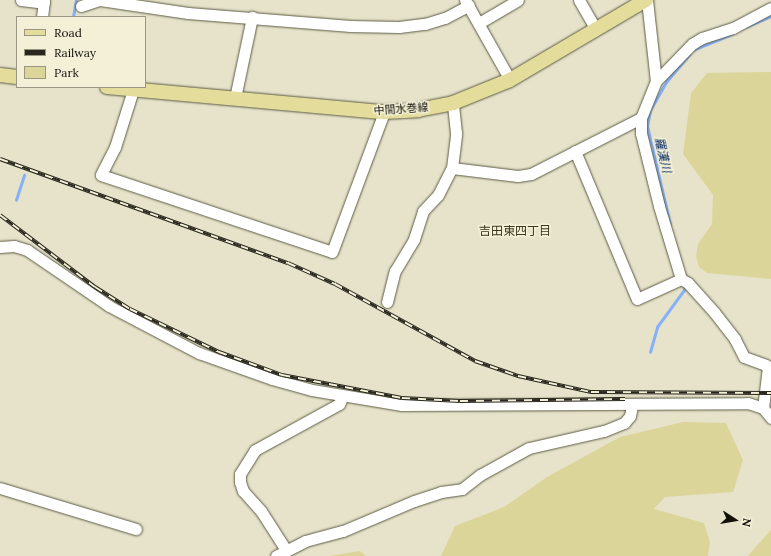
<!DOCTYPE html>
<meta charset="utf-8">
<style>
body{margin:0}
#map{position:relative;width:771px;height:556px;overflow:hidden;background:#e6e3ca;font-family:Lora,"Noto Sans JP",serif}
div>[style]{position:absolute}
.green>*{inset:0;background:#dcd599}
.stream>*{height:2.5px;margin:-1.25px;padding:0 1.25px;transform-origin:1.25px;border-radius:1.25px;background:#85b0fa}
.roads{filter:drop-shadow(0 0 1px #5d5b45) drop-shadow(0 0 1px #5d5b45)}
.minor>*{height:11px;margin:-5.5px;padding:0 5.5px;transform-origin:5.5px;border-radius:5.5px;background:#fff}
.major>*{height:14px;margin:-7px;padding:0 7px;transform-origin:7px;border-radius:7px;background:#e4dc9b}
.rail>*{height:4px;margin-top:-2px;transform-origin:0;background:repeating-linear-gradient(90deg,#f3f0d7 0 8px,#29271d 0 16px);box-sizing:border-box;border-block:1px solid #29271d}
span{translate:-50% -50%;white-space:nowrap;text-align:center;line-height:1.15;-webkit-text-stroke:3px #f3f0d7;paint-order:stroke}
.street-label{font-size:11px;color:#121008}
.water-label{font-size:12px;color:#022362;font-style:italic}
.neighbourhood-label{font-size:12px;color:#3a3722}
.legend{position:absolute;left:16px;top:16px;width:130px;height:72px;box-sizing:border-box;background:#f3f0d7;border:1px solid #999684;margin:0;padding:5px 7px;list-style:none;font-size:12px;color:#121008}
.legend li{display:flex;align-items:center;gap:8px;height:20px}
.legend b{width:20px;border:1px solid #999684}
.north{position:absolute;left:715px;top:500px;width:40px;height:40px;-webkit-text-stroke:3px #f3f0d7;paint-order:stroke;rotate:102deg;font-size:11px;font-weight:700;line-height:16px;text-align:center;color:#121008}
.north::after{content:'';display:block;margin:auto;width:14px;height:18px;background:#121008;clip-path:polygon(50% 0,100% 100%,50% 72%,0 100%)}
</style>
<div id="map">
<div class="green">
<i style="clip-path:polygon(771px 72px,771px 279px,707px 273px,699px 267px,696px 256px,698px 244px,712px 224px,713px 195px,683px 154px,691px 93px,707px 73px)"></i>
<i style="clip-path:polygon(683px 422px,726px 423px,743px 460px,733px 492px,665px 497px,654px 509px,704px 523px,710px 542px,708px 556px,441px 556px,455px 526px,504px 507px,547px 477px,620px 437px)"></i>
<i style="clip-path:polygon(771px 530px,771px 556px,748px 556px,754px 549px)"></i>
<i style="clip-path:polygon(360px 551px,366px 556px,329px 556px)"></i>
</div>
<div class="stream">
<i style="left:73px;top:17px;width:17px;rotate:-80deg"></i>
<i style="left:746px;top:27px;width:27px;rotate:-24deg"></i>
<i style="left:693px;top:50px;width:42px;rotate:-22.3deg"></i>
<i style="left:16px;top:200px;width:26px;rotate:-72deg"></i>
<i style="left:670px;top:225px;width:102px;rotate:-103.1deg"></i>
<i style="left:647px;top:126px;width:16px;rotate:-79deg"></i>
<i style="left:650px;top:110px;width:34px;rotate:-60deg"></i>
<i style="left:667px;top:81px;width:35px;rotate:-50deg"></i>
<i style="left:650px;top:352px;width:26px;rotate:-74deg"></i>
<i style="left:657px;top:327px;width:46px;rotate:-53.9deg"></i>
<i style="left:684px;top:290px;width:6px;rotate:-90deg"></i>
</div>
<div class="roads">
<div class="minor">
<i style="left:21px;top:0;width:23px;rotate:7deg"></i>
<i style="left:465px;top:0;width:92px;rotate:60.6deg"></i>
<i style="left:579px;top:0;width:34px;rotate:60deg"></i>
<i style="left:647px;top:0;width:81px;rotate:83.7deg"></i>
<i style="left:81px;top:6px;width:20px;rotate:-18deg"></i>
<i style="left:100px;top:0;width:89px;rotate:8.4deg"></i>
<i style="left:188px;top:13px;width:163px;rotate:4.6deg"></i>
<i style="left:350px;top:26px;width:49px;rotate:1.2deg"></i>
<i style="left:399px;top:27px;width:26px;rotate:-7deg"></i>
<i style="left:425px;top:24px;width:21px;rotate:-17deg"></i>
<i style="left:445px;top:18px;width:27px;rotate:-28deg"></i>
<i style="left:42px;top:17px;width:17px;rotate:-83deg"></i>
<i style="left:479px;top:23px;width:45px;rotate:-30.5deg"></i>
<i style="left:133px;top:90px;width:60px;rotate:107.5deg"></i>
<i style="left:115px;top:147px;width:31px;rotate:117deg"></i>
<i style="left:101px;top:175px;width:243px;rotate:18.4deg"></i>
<i style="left:332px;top:252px;width:149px;rotate:-69.6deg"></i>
<i style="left:235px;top:98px;width:83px;rotate:-78.1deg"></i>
<i style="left:575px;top:151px;width:160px;rotate:67.3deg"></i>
<i style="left:637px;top:299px;width:48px;rotate:-24.4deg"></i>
<i style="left:452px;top:168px;width:66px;rotate:6.9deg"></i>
<i style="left:518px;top:176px;width:13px;rotate:-9deg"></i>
<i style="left:531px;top:174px;width:123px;rotate:-27deg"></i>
<i style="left:0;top:247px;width:14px;rotate:-4deg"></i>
<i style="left:14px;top:246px;width:14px;rotate:17deg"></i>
<i style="left:27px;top:250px;width:99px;rotate:34.3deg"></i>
<i style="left:109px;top:306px;width:102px;rotate:27.6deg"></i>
<i style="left:199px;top:353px;width:77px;rotate:19.6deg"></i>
<i style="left:272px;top:379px;width:41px;rotate:15.4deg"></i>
<i style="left:312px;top:390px;width:91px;rotate:9.5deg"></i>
<i style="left:402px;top:405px;width:346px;rotate:-0.3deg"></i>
<i style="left:748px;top:403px;width:16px;rotate:18deg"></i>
<i style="left:763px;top:408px;width:13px;rotate:51deg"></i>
<i style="left:387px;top:302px;width:32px;rotate:-76deg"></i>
<i style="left:395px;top:271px;width:37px;rotate:-59deg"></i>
<i style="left:414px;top:239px;width:29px;rotate:-72deg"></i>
<i style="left:423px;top:211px;width:22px;rotate:-47deg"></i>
<i style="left:438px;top:195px;width:30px;rotate:-63deg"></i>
<i style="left:452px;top:168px;width:35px;rotate:-83deg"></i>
<i style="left:456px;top:133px;width:30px;rotate:-96deg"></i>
<i style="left:763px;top:408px;width:39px;rotate:-83deg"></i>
<i style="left:768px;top:369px;width:4px;rotate:-117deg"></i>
<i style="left:766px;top:365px;width:23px;rotate:-160deg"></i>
<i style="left:744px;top:357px;width:20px;rotate:-117deg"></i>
<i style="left:735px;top:339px;width:34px;rotate:-128deg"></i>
<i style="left:714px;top:312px;width:39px;rotate:-132deg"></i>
<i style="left:688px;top:283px;width:8px;rotate:-150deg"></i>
<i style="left:681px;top:279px;width:76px;rotate:-106.8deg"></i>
<i style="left:659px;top:206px;width:75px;rotate:-103.9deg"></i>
<i style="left:641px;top:133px;width:15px;rotate:-90deg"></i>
<i style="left:641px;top:118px;width:40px;rotate:-68deg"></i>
<i style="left:656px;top:81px;width:52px;rotate:-45.8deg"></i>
<i style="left:692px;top:44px;width:12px;rotate:-31deg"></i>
<i style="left:702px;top:38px;width:33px;rotate:-18deg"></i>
<i style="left:733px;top:28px;width:43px;rotate:-27.8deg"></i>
<i style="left:0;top:488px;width:142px;rotate:16.8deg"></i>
<i style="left:286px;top:550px;width:46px;rotate:-122.7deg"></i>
<i style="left:261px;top:511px;width:27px;rotate:-132deg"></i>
<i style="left:243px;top:491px;width:9px;rotate:-108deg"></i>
<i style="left:240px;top:482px;width:8px;rotate:-90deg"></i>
<i style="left:240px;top:474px;width:28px;rotate:-58deg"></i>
<i style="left:255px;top:450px;width:96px;rotate:-28.7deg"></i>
<i style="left:339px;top:404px;width:9px;rotate:-63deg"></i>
<i style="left:276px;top:556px;width:33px;rotate:-27deg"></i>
<i style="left:305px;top:541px;width:39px;rotate:-15deg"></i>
<i style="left:343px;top:531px;width:77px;rotate:-22.9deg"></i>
<i style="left:414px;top:501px;width:28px;rotate:-18deg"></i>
<i style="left:441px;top:492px;width:21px;rotate:-8deg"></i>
<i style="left:462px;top:489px;width:23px;rotate:-38deg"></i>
<i style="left:480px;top:475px;width:56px;rotate:-28.9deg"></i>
<i style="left:529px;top:448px;width:77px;rotate:-12.8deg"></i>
<i style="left:604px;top:431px;width:22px;rotate:-22deg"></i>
<i style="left:624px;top:423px;width:9px;rotate:-49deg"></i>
<i style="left:630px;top:416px;width:10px;rotate:-79deg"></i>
</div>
<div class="major">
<i style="left:0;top:75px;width:17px;rotate:7deg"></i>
<i style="left:107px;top:87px;width:278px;rotate:5.2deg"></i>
<i style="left:384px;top:112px;width:34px;rotate:-3deg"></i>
<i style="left:418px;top:110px;width:36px;rotate:-11deg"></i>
<i style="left:453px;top:103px;width:61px;rotate:-22deg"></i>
<i style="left:510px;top:80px;width:158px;rotate:-30.5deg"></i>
</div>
</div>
<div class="rail">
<i style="left:0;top:159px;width:306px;rotate:19.9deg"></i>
<i style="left:288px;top:263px;width:51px;rotate:24.1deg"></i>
<i style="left:335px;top:284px;width:160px;rotate:28.8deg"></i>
<i style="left:475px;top:361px;width:46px;rotate:19.2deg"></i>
<i style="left:518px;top:376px;width:75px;rotate:12.4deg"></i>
<i style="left:591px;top:392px;width:180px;rotate:0.3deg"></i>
<i style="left:0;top:215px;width:119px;rotate:37.2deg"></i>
<i style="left:95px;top:287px;width:41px;rotate:32.2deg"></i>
<i style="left:130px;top:309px;width:99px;rotate:25.8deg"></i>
<i style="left:219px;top:352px;width:67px;rotate:20.1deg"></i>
<i style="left:282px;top:375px;width:122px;rotate:10.9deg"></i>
<i style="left:402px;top:398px;width:58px;rotate:3deg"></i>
<i style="left:460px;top:401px;width:165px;rotate:-0.7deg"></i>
</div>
<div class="street-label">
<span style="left:401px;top:109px;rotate:-4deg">中間水巻線</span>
</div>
<div class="water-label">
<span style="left:663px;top:155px;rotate:77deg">羅漢川</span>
</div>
<div class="neighbourhood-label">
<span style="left:515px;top:231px">吉田東四丁目</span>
</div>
<ul class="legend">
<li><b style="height:5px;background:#e4dc9b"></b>Road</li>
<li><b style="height:5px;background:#29271d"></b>Railway</li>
<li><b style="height:11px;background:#dcd599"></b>Park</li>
</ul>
<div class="north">N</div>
</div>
